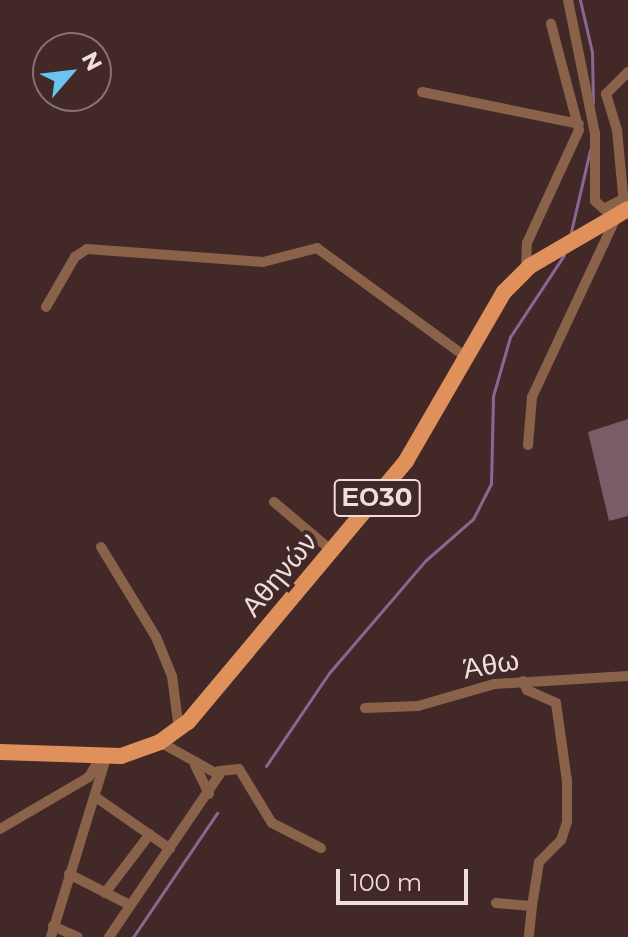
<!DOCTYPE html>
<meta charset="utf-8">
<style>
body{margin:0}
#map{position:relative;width:628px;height:937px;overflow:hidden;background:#422826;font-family:Montserrat,sans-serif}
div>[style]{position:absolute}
.stream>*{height:3px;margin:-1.5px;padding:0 1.5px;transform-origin:1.5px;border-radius:1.5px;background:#8c6692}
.building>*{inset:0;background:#785c67}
.street>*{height:10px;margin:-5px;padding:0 5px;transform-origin:5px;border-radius:5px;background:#896249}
.primary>*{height:16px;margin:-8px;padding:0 8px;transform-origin:8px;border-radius:8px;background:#e0905b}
span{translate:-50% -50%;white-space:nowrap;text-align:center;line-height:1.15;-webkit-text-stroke:8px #422826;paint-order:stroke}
.shield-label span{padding:2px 6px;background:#422826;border:2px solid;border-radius:6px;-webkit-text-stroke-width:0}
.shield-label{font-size:26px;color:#f0dedc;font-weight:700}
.street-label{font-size:28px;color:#f0dedc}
.north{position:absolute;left:32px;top:32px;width:80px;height:80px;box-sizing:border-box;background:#422826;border:2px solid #88716f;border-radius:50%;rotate:62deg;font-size:22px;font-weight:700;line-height:32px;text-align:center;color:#f0dedc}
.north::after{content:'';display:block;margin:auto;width:28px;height:36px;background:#68c4f0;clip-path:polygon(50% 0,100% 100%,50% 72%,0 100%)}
.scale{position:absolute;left:336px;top:869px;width:132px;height:36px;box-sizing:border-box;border:4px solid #f0dedc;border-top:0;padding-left:10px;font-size:24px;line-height:28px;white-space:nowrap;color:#f0dedc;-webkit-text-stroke:6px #422826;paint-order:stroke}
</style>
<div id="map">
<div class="stream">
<i style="left:580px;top:0;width:53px;rotate:77deg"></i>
<i style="left:592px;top:52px;width:51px;rotate:88.9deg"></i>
<i style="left:570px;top:236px;width:88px;rotate:-76.9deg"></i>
<i style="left:266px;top:766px;width:112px;rotate:-55.9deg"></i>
<i style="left:329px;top:673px;width:149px;rotate:-49.4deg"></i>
<i style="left:426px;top:560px;width:62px;rotate:-41.1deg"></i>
<i style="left:473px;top:519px;width:39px;rotate:-63deg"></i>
<i style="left:491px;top:484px;width:88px;rotate:-88.7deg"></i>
<i style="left:493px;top:396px;width:61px;rotate:-73.9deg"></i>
<i style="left:510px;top:337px;width:98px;rotate:-56.6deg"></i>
<i style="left:133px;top:937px;width:150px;rotate:-55.9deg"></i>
</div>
<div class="building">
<i style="clip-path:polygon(628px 419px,628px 516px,609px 521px,588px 432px)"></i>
</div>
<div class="street">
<i style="left:568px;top:0;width:137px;rotate:78.6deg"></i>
<i style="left:595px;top:134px;width:67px;rotate:90deg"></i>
<i style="left:595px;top:201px;width:12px;rotate:42deg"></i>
<i style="left:604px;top:209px;width:21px;rotate:-28deg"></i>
<i style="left:422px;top:92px;width:160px;rotate:11.5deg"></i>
<i style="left:624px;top:205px;width:75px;rotate:-95.3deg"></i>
<i style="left:617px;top:130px;width:38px;rotate:-107deg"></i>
<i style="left:606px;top:94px;width:31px;rotate:-45deg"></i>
<i style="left:526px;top:270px;width:27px;rotate:-88deg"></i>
<i style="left:527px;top:243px;width:124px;rotate:-65.3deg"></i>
<i style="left:579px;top:130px;width:110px;rotate:-104.8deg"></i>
<i style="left:46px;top:307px;width:58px;rotate:-59.9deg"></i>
<i style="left:75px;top:257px;width:14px;rotate:-34deg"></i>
<i style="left:87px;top:249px;width:176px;rotate:4.2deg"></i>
<i style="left:263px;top:262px;width:56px;rotate:-14.5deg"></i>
<i style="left:317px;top:248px;width:185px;rotate:36.2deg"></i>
<i style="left:528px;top:445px;width:48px;rotate:-85.2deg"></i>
<i style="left:532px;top:397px;width:198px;rotate:-64.9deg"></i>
<i style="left:274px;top:502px;width:76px;rotate:40.2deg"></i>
<i style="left:101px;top:547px;width:105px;rotate:58.6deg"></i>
<i style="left:156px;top:637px;width:42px;rotate:67.7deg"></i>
<i style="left:172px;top:676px;width:53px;rotate:82.5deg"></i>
<i style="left:523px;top:681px;width:10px;rotate:66deg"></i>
<i style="left:527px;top:690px;width:32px;rotate:24deg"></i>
<i style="left:556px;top:703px;width:79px;rotate:82deg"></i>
<i style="left:567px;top:781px;width:41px;rotate:90deg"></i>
<i style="left:567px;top:822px;width:19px;rotate:108deg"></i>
<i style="left:561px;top:840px;width:31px;rotate:135deg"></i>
<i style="left:539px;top:862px;width:45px;rotate:99deg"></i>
<i style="left:365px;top:708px;width:53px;rotate:-2.2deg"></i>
<i style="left:418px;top:706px;width:79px;rotate:-16.1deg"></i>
<i style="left:494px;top:684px;width:134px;rotate:-3.4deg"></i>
<i style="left:195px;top:765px;width:32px;rotate:64deg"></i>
<i style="left:219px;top:771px;width:20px;rotate:-6deg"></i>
<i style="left:239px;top:769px;width:63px;rotate:58.6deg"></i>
<i style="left:272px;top:823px;width:55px;rotate:27deg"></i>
<i style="left:97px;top:798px;width:89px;rotate:34.9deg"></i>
<i style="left:0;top:829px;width:103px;rotate:-30.3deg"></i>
<i style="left:89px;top:777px;width:22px;rotate:-60deg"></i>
<i style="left:69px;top:874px;width:66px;rotate:27deg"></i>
<i style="left:105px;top:893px;width:74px;rotate:-52.7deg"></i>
<i style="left:496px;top:903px;width:36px;rotate:5deg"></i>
<i style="left:532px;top:906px;width:31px;rotate:96deg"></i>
<i style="left:53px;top:926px;width:27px;rotate:24deg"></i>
<i style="left:51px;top:937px;width:187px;rotate:-72.9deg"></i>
<i style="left:109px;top:937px;width:196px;rotate:-55.8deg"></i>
<i style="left:219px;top:775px;width:68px;rotate:-150.8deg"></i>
</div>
<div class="primary">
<i style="left:0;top:752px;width:121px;rotate:1.9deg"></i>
<i style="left:121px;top:756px;width:41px;rotate:-19.7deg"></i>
<i style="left:160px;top:742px;width:34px;rotate:-36deg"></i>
<i style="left:188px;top:722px;width:340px;rotate:-50.1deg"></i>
<i style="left:406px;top:461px;width:195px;rotate:-59.9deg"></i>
<i style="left:504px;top:292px;width:37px;rotate:-45deg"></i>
<i style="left:530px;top:266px;width:113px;rotate:-30.2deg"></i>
</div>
<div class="shield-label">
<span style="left:377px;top:498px">ΕΟ30</span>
</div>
<div class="street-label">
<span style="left:279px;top:574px;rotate:-50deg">Αθηνών</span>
<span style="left:491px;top:664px;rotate:-10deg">Άθω</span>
</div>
<div class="north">N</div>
<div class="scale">100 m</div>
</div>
